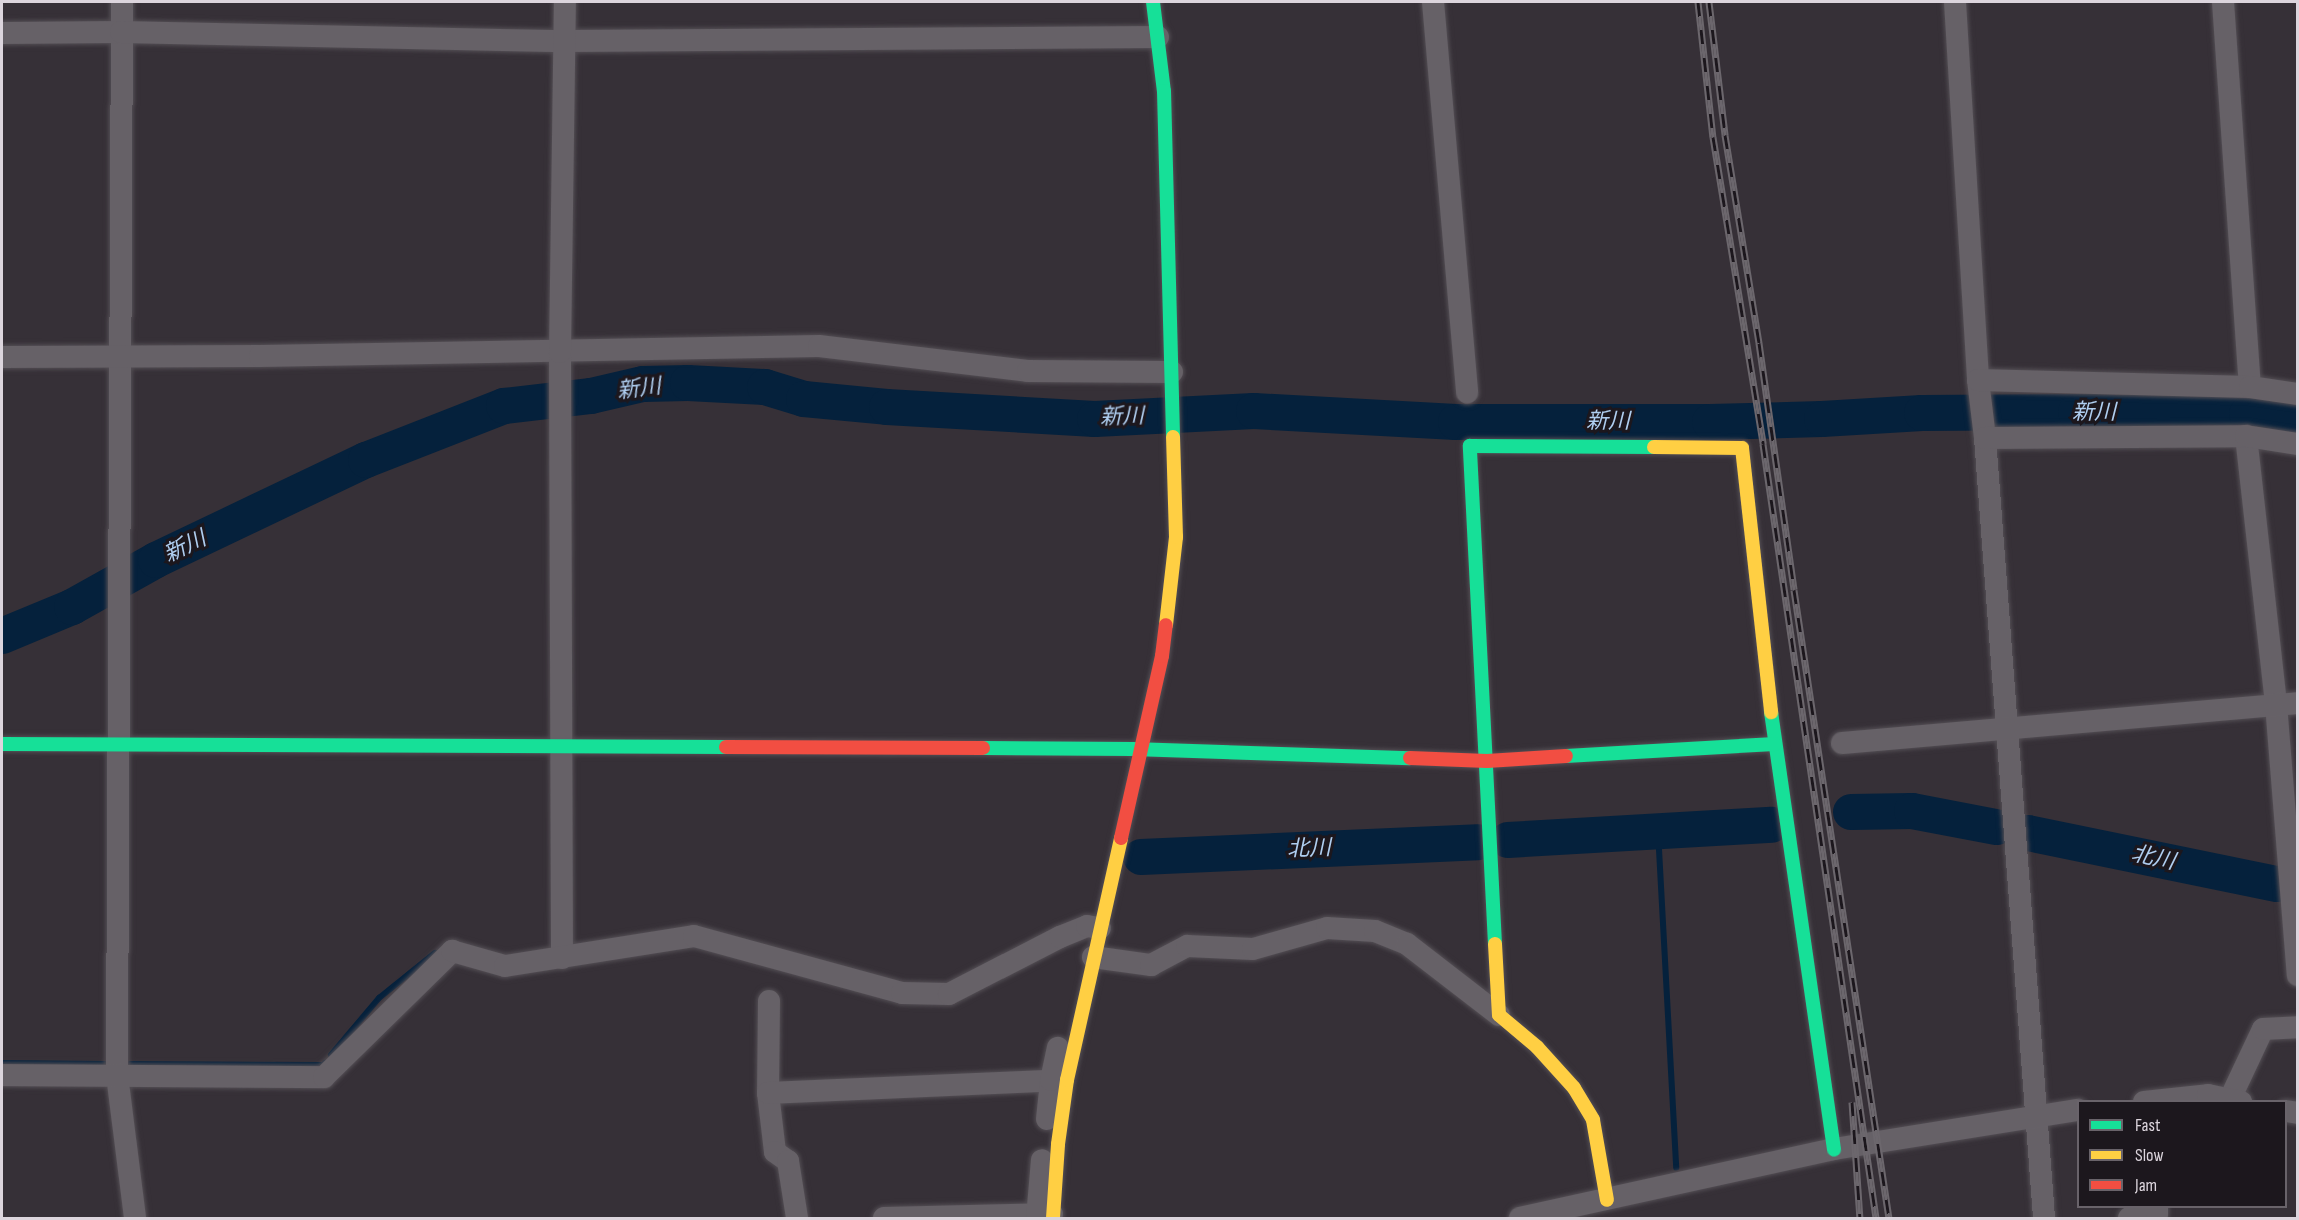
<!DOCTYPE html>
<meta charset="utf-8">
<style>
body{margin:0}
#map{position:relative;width:2299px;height:1220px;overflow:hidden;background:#363037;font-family:"Sofia Sans Condensed","Noto Sans JP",sans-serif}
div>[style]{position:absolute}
.stream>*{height:6px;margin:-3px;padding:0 3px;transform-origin:3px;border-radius:3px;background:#05213c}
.river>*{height:36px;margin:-18px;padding:0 18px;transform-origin:18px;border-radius:18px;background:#05213c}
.roads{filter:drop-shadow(0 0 2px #534e54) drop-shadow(0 0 2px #534e54)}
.street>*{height:22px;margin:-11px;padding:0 11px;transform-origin:11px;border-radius:11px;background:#666167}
.fast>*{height:14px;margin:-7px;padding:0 7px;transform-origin:7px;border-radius:7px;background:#16e098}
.slow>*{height:14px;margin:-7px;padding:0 7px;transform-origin:7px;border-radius:7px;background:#ffcf43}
.jam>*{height:14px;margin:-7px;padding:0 7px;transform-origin:7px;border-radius:7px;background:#f24e42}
.rail>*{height:7px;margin-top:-3.5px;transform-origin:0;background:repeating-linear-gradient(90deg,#1c171d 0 14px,#6c676d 0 28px);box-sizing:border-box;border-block:2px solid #6c676d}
span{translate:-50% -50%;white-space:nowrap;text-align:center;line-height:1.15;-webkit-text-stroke:6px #1c171d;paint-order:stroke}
.water-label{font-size:22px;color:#afcef0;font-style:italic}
.frame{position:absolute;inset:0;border:3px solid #dcd5dd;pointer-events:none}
.legend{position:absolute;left:2077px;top:1100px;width:210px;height:108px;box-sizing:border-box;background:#1c171d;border:2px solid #69636a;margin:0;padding:8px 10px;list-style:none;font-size:18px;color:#dcd5dd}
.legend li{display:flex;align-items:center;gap:12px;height:30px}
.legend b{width:30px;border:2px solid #69636a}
</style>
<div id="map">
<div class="stream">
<i style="left:1658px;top:831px;width:337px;rotate:86.9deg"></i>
<i style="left:331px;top:1055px;width:75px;rotate:-49.9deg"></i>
<i style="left:379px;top:998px;width:72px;rotate:-38.8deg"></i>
<i style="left:2px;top:1063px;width:104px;rotate:0.6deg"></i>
<i style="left:130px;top:1064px;width:193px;rotate:0.3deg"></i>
<i style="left:323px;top:1065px;width:3px;rotate:-45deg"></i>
</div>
<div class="river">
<i style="left:2px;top:636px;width:76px;rotate:-22.5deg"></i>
<i style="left:72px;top:607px;width:96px;rotate:-29.2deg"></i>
<i style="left:156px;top:560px;width:233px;rotate:-25.5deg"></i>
<i style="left:366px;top:460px;width:148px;rotate:-21.4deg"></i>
<i style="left:504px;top:406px;width:88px;rotate:-6.6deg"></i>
<i style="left:591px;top:396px;width:53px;rotate:-13deg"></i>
<i style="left:643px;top:384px;width:45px;rotate:-1.3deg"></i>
<i style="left:688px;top:383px;width:77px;rotate:3deg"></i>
<i style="left:765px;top:387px;width:41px;rotate:17.1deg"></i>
<i style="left:804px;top:399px;width:83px;rotate:5.5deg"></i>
<i style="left:887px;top:407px;width:208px;rotate:3.3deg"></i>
<i style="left:1095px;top:419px;width:159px;rotate:-2.9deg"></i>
<i style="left:1254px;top:411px;width:202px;rotate:3.1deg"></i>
<i style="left:1456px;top:422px;width:254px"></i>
<i style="left:1710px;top:422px;width:112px;rotate:-1.5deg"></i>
<i style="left:1822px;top:419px;width:100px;rotate:-3.4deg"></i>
<i style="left:1922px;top:413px;width:154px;rotate:-0.4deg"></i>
<i style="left:2076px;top:412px;width:171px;rotate:0.7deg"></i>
<i style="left:2247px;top:414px;width:51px;rotate:7.8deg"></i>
<i style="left:1851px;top:812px;width:61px;rotate:-0.9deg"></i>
<i style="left:1912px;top:811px;width:86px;rotate:10.8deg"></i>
<i style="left:2028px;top:833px;width:254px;rotate:11.6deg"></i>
<i style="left:1508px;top:840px;width:264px;rotate:-3.3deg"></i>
<i style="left:1141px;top:857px;width:337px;rotate:-2.5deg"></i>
</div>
<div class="roads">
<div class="street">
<i style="left:122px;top:2px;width:1073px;rotate:90.27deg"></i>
<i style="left:117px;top:1075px;width:144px;rotate:82.8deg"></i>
<i style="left:1433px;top:2px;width:392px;rotate:85deg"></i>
<i style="left:1955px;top:2px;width:379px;rotate:86.5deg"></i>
<i style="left:1978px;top:380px;width:58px;rotate:83.1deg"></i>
<i style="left:1985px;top:438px;width:782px;rotate:85.67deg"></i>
<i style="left:2223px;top:2px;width:386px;rotate:86deg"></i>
<i style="left:2px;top:33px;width:119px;rotate:-0.5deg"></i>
<i style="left:121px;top:32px;width:445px;rotate:1.2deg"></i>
<i style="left:566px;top:41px;width:592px;rotate:-0.39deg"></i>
<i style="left:2px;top:357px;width:258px;rotate:-0.2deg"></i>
<i style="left:260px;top:356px;width:559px;rotate:-1.02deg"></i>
<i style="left:819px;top:346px;width:210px;rotate:6.8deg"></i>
<i style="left:1028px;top:371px;width:144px;rotate:0.4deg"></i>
<i style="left:1978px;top:380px;width:272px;rotate:1.5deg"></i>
<i style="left:2250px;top:387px;width:49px;rotate:8.3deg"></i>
<i style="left:2246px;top:436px;width:270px;rotate:83.6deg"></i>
<i style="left:2276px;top:704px;width:272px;rotate:85.4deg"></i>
<i style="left:1985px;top:438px;width:261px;rotate:-0.4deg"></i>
<i style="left:2246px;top:436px;width:53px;rotate:8.7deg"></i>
<i style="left:1842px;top:743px;width:458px;rotate:-5deg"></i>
<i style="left:1093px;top:957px;width:59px;rotate:7.9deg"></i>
<i style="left:1151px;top:965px;width:41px;rotate:-27.8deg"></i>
<i style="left:1187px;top:946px;width:66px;rotate:2.6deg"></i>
<i style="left:1253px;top:949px;width:77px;rotate:-15.8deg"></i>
<i style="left:1327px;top:928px;width:48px;rotate:3.6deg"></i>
<i style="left:1375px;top:931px;width:35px;rotate:22deg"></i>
<i style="left:1407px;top:944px;width:116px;rotate:37.7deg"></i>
<i style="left:562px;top:958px;width:606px;rotate:-90.19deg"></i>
<i style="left:560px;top:352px;width:350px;rotate:-89.2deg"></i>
<i style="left:769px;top:1001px;width:92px;rotate:90.6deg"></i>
<i style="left:768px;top:1093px;width:59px;rotate:83.2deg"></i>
<i style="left:775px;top:1152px;width:16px;rotate:35deg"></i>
<i style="left:788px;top:1161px;width:58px;rotate:81deg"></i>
<i style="left:2px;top:1075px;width:322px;rotate:0.4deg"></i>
<i style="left:324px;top:1077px;width:180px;rotate:-44.5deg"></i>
<i style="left:452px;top:951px;width:55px;rotate:15.8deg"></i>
<i style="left:505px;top:966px;width:191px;rotate:-9deg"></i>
<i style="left:694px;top:936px;width:216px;rotate:15.3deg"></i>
<i style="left:902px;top:993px;width:47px;rotate:1.2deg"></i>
<i style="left:949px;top:994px;width:125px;rotate:-27.2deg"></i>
<i style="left:1060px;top:937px;width:29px;rotate:-22deg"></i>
<i style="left:1087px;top:926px;width:13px;rotate:9deg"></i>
<i style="left:768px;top:1093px;width:295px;rotate:-2.5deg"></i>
<i style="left:2230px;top:1099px;width:77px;rotate:-64.8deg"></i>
<i style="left:2263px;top:1029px;width:35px;rotate:-3deg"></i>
<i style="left:2144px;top:1102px;width:64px;rotate:-6.2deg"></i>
<i style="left:2208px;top:1095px;width:34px;rotate:12deg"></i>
<i style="left:2286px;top:1111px;width:12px;rotate:9deg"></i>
<i style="left:1047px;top:1119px;width:39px;rotate:-84deg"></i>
<i style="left:1051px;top:1080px;width:33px;rotate:-78deg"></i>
<i style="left:884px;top:1218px;width:168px;rotate:-1.4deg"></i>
<i style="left:1037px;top:1218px;width:58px;rotate:-85.1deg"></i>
<i style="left:1520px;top:1218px;width:321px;rotate:-12.4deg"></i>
<i style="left:1834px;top:1149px;width:247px;rotate:-9.1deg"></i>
<i style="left:2129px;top:1218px;width:28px;rotate:-8deg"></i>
<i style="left:2157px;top:1214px;width:8px;rotate:-90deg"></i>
</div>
<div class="fast">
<i style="left:1153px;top:2px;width:90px;rotate:83deg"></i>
<i style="left:1164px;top:91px;width:346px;rotate:88.5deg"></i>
<i style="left:1771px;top:712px;width:442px;rotate:81.8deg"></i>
<i style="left:2px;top:744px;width:724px;rotate:0.24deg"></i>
<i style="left:983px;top:748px;width:150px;rotate:0.4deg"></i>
<i style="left:1133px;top:749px;width:277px;rotate:1.9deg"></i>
<i style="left:1566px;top:756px;width:209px;rotate:-3.3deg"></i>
<i style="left:1495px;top:944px;width:499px;rotate:-92.9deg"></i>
<i style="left:1470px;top:446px;width:184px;rotate:0.3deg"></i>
</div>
<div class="slow">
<i style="left:1654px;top:447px;width:88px;rotate:0.7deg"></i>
<i style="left:1742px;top:448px;width:266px;rotate:83.7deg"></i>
<i style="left:1166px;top:625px;width:89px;rotate:-83.5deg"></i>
<i style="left:1176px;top:537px;width:100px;rotate:-91.7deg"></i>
<i style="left:1495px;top:944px;width:71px;rotate:86.8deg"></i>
<i style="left:1499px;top:1015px;width:50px;rotate:40.1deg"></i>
<i style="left:1537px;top:1047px;width:55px;rotate:47.9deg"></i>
<i style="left:1574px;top:1088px;width:37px;rotate:59deg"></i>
<i style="left:1593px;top:1120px;width:81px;rotate:80.1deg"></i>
<i style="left:1053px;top:1218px;width:74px;rotate:-86.1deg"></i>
<i style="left:1058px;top:1144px;width:65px;rotate:-82deg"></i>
<i style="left:1067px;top:1080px;width:248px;rotate:-77.4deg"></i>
</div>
<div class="jam">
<i style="left:726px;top:747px;width:257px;rotate:0.2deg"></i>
<i style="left:1410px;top:758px;width:77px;rotate:2.2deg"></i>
<i style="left:1487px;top:761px;width:79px;rotate:-3.6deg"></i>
<i style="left:1121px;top:838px;width:187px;rotate:-77.3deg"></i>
<i style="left:1162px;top:656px;width:31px;rotate:-83deg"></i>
</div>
</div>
<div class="rail">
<i style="left:1698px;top:2px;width:136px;rotate:83.7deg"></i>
<i style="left:1713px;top:137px;width:311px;rotate:80.7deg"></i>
<i style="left:1763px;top:444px;width:782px;rotate:81.69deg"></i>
<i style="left:1709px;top:2px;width:134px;rotate:83.1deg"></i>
<i style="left:1725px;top:135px;width:211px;rotate:80.7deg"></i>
<i style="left:1759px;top:343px;width:249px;rotate:81.9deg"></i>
<i style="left:1794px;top:590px;width:635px;rotate:81.4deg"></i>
<i style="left:1852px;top:1102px;width:116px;rotate:86.1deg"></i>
</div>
<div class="water-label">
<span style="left:639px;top:389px;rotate:-7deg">新川</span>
<span style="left:2094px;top:413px">新川</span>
<span style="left:1122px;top:417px;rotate:-2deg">新川</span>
<span style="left:1608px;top:422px">新川</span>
<span style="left:185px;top:547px;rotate:-26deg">新川</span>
<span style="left:1309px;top:849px;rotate:-2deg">北川</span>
<span style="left:2153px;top:858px;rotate:12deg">北川</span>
</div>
<div class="frame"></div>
<ul class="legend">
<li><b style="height:8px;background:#16e098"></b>Fast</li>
<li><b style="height:8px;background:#ffcf43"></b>Slow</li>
<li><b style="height:8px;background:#f24e42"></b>Jam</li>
</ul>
</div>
